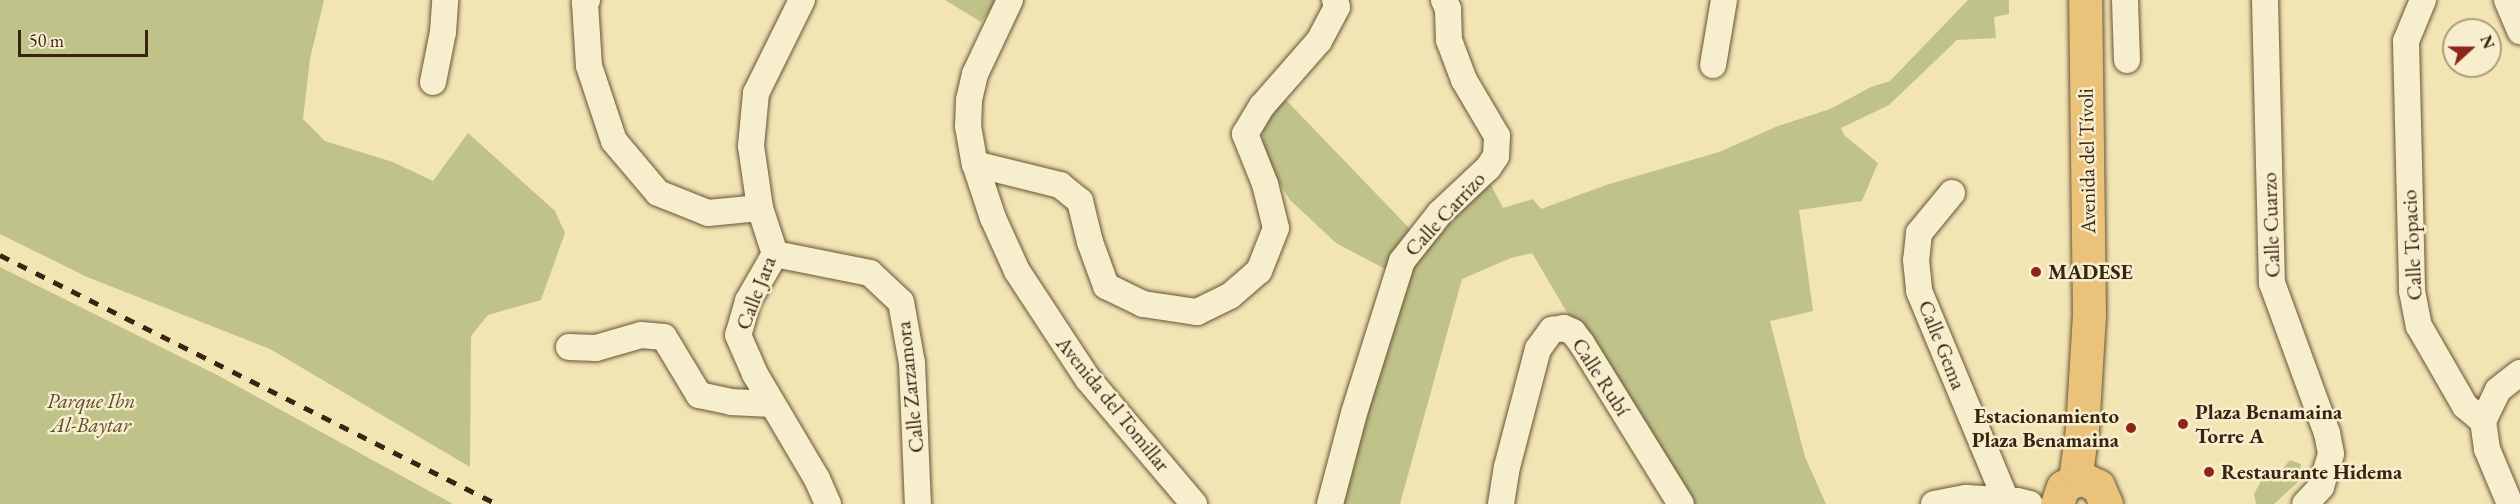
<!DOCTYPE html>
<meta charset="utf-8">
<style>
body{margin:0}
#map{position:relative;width:2520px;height:504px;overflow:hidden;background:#f3e5b3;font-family:"EB Garamond",serif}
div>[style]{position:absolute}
.green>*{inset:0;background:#c0c389}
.roads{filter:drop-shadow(0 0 2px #675439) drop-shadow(0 0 2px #675439)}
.minor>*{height:26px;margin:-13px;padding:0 13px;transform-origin:13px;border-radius:13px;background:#f7eece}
.major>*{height:33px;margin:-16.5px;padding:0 16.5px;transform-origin:16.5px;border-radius:16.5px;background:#eac27a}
.rail>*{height:4.5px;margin-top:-2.25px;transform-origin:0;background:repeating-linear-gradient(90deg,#382410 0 10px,transparent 0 20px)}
.dots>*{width:16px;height:16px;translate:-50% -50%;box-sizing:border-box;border:3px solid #f7eece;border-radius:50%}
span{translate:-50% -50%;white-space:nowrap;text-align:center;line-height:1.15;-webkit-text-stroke:5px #f7eece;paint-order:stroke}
.street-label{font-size:21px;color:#382410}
.poi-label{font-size:21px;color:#382410;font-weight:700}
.left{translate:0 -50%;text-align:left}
.right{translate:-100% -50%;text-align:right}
.park-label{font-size:21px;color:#5a4c2e;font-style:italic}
.north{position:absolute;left:2442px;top:18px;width:60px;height:60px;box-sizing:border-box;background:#f7eece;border:2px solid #ab9d82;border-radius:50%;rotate:69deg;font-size:16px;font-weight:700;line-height:24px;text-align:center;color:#382410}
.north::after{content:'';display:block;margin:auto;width:21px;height:27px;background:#8f2418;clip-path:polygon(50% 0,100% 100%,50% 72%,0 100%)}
.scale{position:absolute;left:18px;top:30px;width:130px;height:27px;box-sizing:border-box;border:3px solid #382410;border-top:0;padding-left:8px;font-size:18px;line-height:21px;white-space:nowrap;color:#382410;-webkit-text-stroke:4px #f7eece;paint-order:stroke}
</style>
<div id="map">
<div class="green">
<i style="clip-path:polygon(0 0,324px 0,310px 59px,303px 119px,325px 141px,393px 162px,433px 181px,468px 133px,555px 211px,565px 233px,541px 300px,488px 315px,471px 336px,470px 467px,270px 349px,87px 277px,0 234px)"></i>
<i style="clip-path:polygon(945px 0,997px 0,981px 22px)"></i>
<i style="clip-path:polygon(1968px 0,2009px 0,2009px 14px,1994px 17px,1996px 38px,1957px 40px,1889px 105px,1841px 128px,1844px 135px,1878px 163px,1862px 201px,1799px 210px,1813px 311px,1770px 321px,1805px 457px,1826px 504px,1691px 504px,1592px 334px,1582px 322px,1569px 316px,1532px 253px,1511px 258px,1462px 279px,1400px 504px,1342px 504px,1401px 296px,1419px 251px,1487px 177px,1503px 208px,1533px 199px,1541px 209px,1606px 185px,1719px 152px,1778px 126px,1830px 109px,1871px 87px,1890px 81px)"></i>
<i style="clip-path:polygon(1285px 99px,1413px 232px,1387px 270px,1336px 243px,1290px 200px,1272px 171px,1262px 152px,1263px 131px,1271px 115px)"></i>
<i style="clip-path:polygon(0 267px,219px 376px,453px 504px,0 504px)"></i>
<i style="clip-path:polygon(2290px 460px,2301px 464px,2298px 482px,2274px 504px,2256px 504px,2254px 494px,2263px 477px,2280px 472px)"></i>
</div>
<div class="roads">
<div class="minor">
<i style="left:587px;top:0;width:4px;rotate:124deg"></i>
<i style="left:585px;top:3px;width:63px;rotate:86.4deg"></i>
<i style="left:589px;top:66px;width:79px;rotate:71.6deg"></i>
<i style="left:614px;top:141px;width:68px;rotate:49.8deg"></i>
<i style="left:658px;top:193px;width:54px;rotate:21.8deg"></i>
<i style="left:708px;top:213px;width:52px;rotate:-5.5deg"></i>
<i style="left:802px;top:0;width:104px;rotate:116.3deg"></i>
<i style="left:756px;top:93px;width:53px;rotate:95.4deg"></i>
<i style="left:751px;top:146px;width:63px;rotate:81.7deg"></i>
<i style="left:760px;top:208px;width:48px;rotate:71.9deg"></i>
<i style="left:775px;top:254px;width:54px;rotate:119.9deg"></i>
<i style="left:748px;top:301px;width:35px;rotate:106deg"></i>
<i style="left:738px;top:335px;width:43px;rotate:66.4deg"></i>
<i style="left:755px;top:374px;width:122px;rotate:59.4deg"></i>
<i style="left:817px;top:479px;width:27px;rotate:66deg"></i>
<i style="left:1010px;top:0;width:82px;rotate:115.3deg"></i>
<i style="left:975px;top:74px;width:27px;rotate:103deg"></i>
<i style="left:969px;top:100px;width:26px;rotate:92deg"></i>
<i style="left:968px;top:126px;width:39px;rotate:80deg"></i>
<i style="left:975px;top:164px;width:57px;rotate:71.6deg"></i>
<i style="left:993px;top:218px;width:58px;rotate:65.6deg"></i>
<i style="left:1017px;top:271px;width:129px;rotate:56.7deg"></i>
<i style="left:1088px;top:379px;width:164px;rotate:49.7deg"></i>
<i style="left:2125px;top:0;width:60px;rotate:88.1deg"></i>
<i style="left:2265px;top:0;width:283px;rotate:88.6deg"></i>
<i style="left:2272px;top:283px;width:160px;rotate:69.9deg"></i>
<i style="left:2327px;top:433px;width:21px;rotate:79deg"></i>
<i style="left:2331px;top:454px;width:34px;rotate:107deg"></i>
<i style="left:2321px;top:487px;width:23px;rotate:133deg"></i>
<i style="left:2423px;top:0;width:44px;rotate:112.5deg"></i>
<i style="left:2406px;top:41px;width:250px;rotate:88.6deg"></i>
<i style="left:2412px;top:291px;width:36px;rotate:79deg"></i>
<i style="left:2419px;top:326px;width:92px;rotate:60.1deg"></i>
<i style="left:2465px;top:406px;width:23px;rotate:40deg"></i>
<i style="left:2507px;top:0;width:34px;rotate:67deg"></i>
<i style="left:1713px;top:65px;width:66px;rotate:-80.4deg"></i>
<i style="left:433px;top:82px;width:51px;rotate:-78.7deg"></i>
<i style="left:443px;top:32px;width:32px;rotate:-86deg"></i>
<i style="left:975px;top:164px;width:88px;rotate:13.9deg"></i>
<i style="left:1060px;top:185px;width:26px;rotate:39deg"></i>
<i style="left:1080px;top:201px;width:42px;rotate:76.3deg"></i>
<i style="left:1090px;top:242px;width:47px;rotate:70deg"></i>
<i style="left:1106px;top:286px;width:41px;rotate:25.9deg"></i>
<i style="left:1143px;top:304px;width:55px;rotate:8.4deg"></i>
<i style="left:1197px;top:312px;width:37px;rotate:-26deg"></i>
<i style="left:1230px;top:296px;width:38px;rotate:-41deg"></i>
<i style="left:1259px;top:271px;width:46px;rotate:-68.4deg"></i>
<i style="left:1276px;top:228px;width:45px;rotate:-104deg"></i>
<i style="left:1265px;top:184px;width:54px;rotate:-111.8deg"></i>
<i style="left:1245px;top:134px;width:33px;rotate:-59deg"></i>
<i style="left:1262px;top:106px;width:86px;rotate:-48.8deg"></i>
<i style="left:1319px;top:41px;width:38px;rotate:-62deg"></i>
<i style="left:1337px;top:7px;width:7px;rotate:-106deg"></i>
<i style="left:1952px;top:193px;width:52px;rotate:129.5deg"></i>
<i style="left:1919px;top:233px;width:27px;rotate:96deg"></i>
<i style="left:1916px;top:260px;width:31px;rotate:84deg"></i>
<i style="left:1919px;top:291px;width:226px;rotate:67.4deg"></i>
<i style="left:775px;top:254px;width:97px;rotate:11.3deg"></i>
<i style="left:870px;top:273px;width:42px;rotate:43.1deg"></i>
<i style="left:901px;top:302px;width:62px;rotate:79.8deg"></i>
<i style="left:912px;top:363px;width:141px;rotate:87.6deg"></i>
<i style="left:569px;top:347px;width:27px;rotate:2deg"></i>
<i style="left:596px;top:348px;width:47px;rotate:-16.1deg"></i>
<i style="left:641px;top:335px;width:23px;rotate:5deg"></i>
<i style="left:664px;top:337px;width:68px;rotate:58.9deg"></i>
<i style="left:699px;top:395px;width:33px;rotate:12deg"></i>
<i style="left:731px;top:402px;width:41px;rotate:2.8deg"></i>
<i style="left:1330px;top:504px;width:94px;rotate:-75.2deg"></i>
<i style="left:1354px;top:413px;width:159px;rotate:-72.5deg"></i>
<i style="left:1402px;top:261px;width:61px;rotate:-51.6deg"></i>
<i style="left:1440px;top:213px;width:66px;rotate:-43.2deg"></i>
<i style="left:1488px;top:168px;width:14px;rotate:-56deg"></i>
<i style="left:1496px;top:156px;width:20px;rotate:-87deg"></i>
<i style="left:1497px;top:136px;width:65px;rotate:-120.5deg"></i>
<i style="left:1464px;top:80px;width:43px;rotate:-110.6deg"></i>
<i style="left:1449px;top:40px;width:31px;rotate:-92deg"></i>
<i style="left:1448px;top:9px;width:10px;rotate:-114deg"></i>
<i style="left:1501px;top:504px;width:37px;rotate:-81deg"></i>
<i style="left:1507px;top:467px;width:122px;rotate:-75.3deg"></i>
<i style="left:1538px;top:349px;width:24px;rotate:-54deg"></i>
<i style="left:1552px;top:330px;width:12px;rotate:-9deg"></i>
<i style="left:1564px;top:328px;width:10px;rotate:24deg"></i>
<i style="left:1573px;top:332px;width:15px;rotate:53deg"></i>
<i style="left:1582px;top:344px;width:188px;rotate:58.3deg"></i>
<i style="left:1934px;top:504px;width:33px;rotate:-11deg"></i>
<i style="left:1966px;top:498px;width:51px;rotate:3.4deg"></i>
<i style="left:2017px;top:501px;width:13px;rotate:13deg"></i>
<i style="left:2510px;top:504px;width:60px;rotate:-112.7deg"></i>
<i style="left:2487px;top:449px;width:28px;rotate:-98deg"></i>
<i style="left:2483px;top:421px;width:34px;rotate:-64deg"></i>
<i style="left:2498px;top:390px;width:28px;rotate:-38deg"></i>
</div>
<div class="major">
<i style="left:2075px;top:480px;width:51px;rotate:-82.2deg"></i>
<i style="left:2082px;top:429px;width:115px;rotate:-86.5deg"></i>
<i style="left:2089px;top:314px;width:314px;rotate:-90.7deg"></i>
<i style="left:2057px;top:504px;width:18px;rotate:-71deg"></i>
<i style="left:2063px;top:487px;width:14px;rotate:-30deg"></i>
<i style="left:2075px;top:480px;width:8px;rotate:-7deg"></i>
<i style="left:2083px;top:479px;width:17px;rotate:25deg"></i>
<i style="left:2098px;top:486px;width:20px;rotate:66deg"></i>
</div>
</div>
<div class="rail">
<i style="left:0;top:255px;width:556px;rotate:26.61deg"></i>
</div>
<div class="dots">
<i style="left:2036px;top:272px;background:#8f2418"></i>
<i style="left:2183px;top:424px;background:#8f2418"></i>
<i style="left:2131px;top:428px;background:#8f2418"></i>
<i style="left:2209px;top:472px;background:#8f2418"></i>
</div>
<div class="street-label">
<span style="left:2087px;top:161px;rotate:-91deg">Avenida del Tívoli</span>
<span style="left:1445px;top:214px;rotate:-47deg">Calle Carrizo</span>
<span style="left:2271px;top:225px;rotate:-92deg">Calle Cuarzo</span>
<span style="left:2412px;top:245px;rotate:-93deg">Calle Topacio</span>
<span style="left:756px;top:293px;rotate:-69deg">Calle Jara</span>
<span style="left:1942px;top:345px;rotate:68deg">Calle Gema</span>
<span style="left:1601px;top:377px;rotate:57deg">Calle Rubí</span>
<span style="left:910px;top:387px;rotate:-96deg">Calle Zarzamora</span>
<span style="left:1113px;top:404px;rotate:51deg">Avenida del Tomillar</span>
</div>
<div class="poi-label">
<span class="left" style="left:2048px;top:272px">MADESE</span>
<span class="left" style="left:2195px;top:424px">Plaza Benamaina<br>Torre A</span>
<span class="right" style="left:2119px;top:428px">Estacionamiento<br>Plaza Benamaina</span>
<span class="left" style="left:2221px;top:472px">Restaurante Hidema</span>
</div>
<div class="park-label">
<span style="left:91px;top:413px">Parque Ibn<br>Al-Baytar</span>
</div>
<div class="north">N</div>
<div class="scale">50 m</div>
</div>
